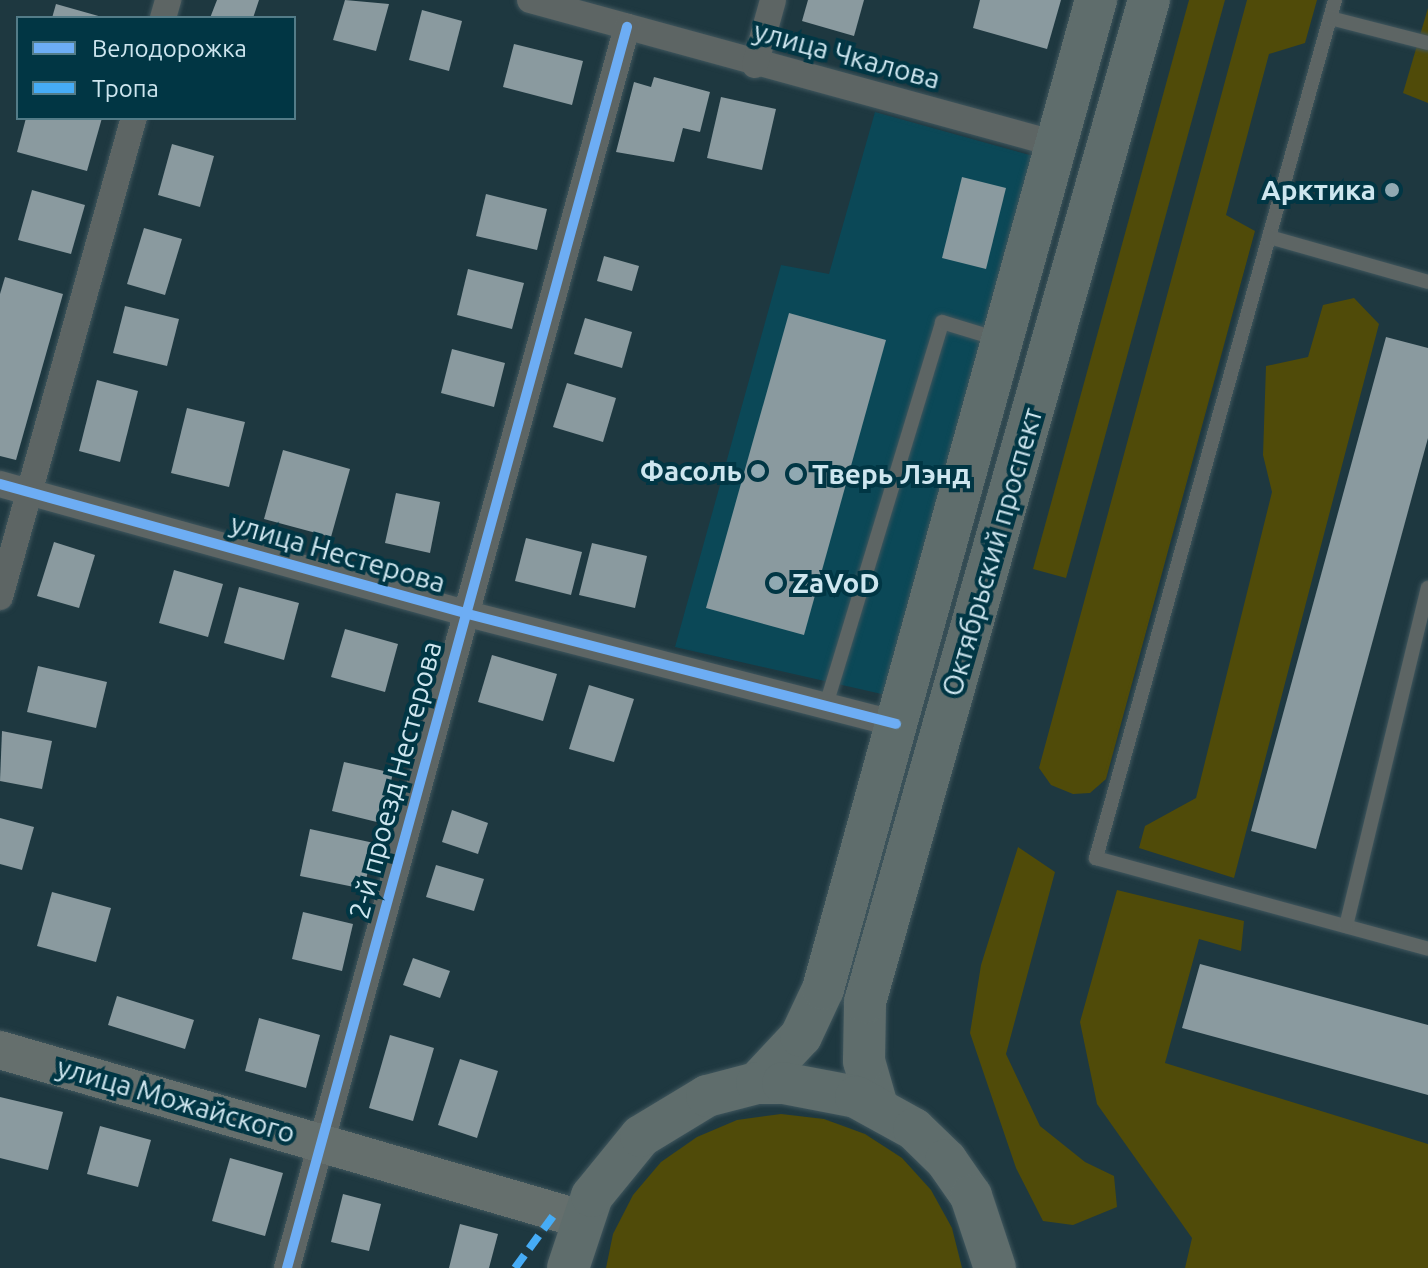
<!DOCTYPE html>
<meta charset="utf-8">
<style>
body{margin:0}
#map{position:relative;width:1428px;height:1268px;overflow:hidden;background:#1e3840;font-family:Ubuntu,sans-serif}
div>[style]{position:absolute}
.built>*{inset:0;background:#0b4857}
.green>*{inset:0;background:#504b09}
.building>*{inset:0;background:#8a9a9f}
.roads{filter:drop-shadow(0 0 2px #40565d) drop-shadow(0 0 2px #40565d)}
.service>*{height:14px;margin:-7px;padding:0 7px;transform-origin:7px;border-radius:7px;background:#5d6564}
.minor>*{height:26px;margin:-13px;padding:0 13px;transform-origin:13px;border-radius:13px;background:#5d6564}
.secondary>*{height:38px;margin:-19px;padding:0 19px;transform-origin:19px;border-radius:19px;background:#656f6d}
.primary>*{height:42px;margin:-21px;padding:0 21px;transform-origin:21px;border-radius:21px;background:#5f6d6c}
.quiet>*{height:8px;margin-top:-4px;transform-origin:0;background:repeating-linear-gradient(90deg,#46acf6 0 16px,transparent 0 24px)}
.cycleway>*{height:10px;margin:-5px;padding:0 5px;transform-origin:5px;border-radius:5px;background:#6dadf4}
.dots>*{width:22px;height:22px;translate:-50% -50%;box-sizing:border-box;border:4px solid #013644;border-radius:50%}
span{translate:-50% -50%;white-space:nowrap;text-align:center;line-height:1.15;-webkit-text-stroke:8px #013644;paint-order:stroke}
.street-label{font-size:28px;color:#cee6ef}
.poi-label{font-size:28px;color:#cee6ef;font-weight:700}
.right{translate:-100% -50%;text-align:right}
.left{translate:0 -50%;text-align:left}
.legend{position:absolute;left:16px;top:16px;width:280px;height:104px;box-sizing:border-box;background:#013644;border:2px solid #537c88;margin:0;padding:10px 14px;list-style:none;font-size:24px;color:#cee6ef}
.legend li{display:flex;align-items:center;gap:16px;height:40px}
.legend b{width:40px;border:2px solid #537c88}
</style>
<div id="map">
<div class="built">
<i style="clip-path:polygon(875px 112px,1037px 157px,886px 695px,675px 647px,781px 265px,829px 274px)"></i>
</div>
<div class="green">
<i style="clip-path:polygon(1189px 0,1225px 0,1066px 578px,1033px 569px)"></i>
<i style="clip-path:polygon(1247px 0,1317px 0,1305px 43px,1269px 54px,1226px 215px,1255px 231px,1106px 779px,1090px 793px,1073px 794px,1051px 785px,1039px 768px)"></i>
<i style="clip-path:polygon(1428px 8px,1428px 103px,1403px 93px)"></i>
<i style="clip-path:polygon(1354px 298px,1379px 324px,1234px 878px,1139px 848px,1145px 826px,1196px 798px,1272px 492px,1263px 455px,1266px 366px,1308px 357px,1323px 305px)"></i>
<i style="clip-path:polygon(1018px 847px,1055px 872px,1006px 1054px,1040px 1126px,1085px 1162px,1114px 1176px,1117px 1207px,1073px 1225px,1043px 1221px,1016px 1168px,970px 1033px,981px 965px)"></i>
<i style="clip-path:polygon(1117px 890px,1244px 921px,1241px 951px,1199px 939px,1165px 1063px,1428px 1144px,1428px 1268px,1185px 1268px,1192px 1238px,1097px 1104px,1080px 1022px)"></i>
<i style="clip-path:polygon(781px 1114px,824px 1119px,865px 1134px,902px 1158px,931px 1190px,952px 1228px,962px 1268px,606px 1268px,613px 1234px,633px 1195px,661px 1162px,697px 1137px,737px 1120px)"></i>
</div>
<div class="building">
<i style="clip-path:polygon(217px 0,259px 0,253px 18px,210px 18px)"></i>
<i style="clip-path:polygon(345px 0,389px 4px,376px 51px,333px 40px)"></i>
<i style="clip-path:polygon(808px 0,864px 0,854px 36px,802px 21px)"></i>
<i style="clip-path:polygon(980px 0,1061px 0,1047px 49px,973px 28px)"></i>
<i style="clip-path:polygon(56px 4px,102px 17px,102px 18px,52px 18px)"></i>
<i style="clip-path:polygon(422px 10px,462px 21px,449px 71px,409px 60px)"></i>
<i style="clip-path:polygon(514px 44px,583px 61px,572px 105px,503px 87px)"></i>
<i style="clip-path:polygon(654px 77px,710px 92px,700px 132px,683px 128px,674px 162px,616px 152px,634px 82px,651px 87px)"></i>
<i style="clip-path:polygon(721px 97px,776px 109px,762px 170px,707px 158px)"></i>
<i style="clip-path:polygon(26px 118px,102px 118px,87px 171px,17px 152px)"></i>
<i style="clip-path:polygon(172px 144px,214px 156px,200px 207px,158px 195px)"></i>
<i style="clip-path:polygon(962px 177px,1006px 188px,986px 269px,942px 258px)"></i>
<i style="clip-path:polygon(32px 190px,85px 205px,71px 254px,18px 240px)"></i>
<i style="clip-path:polygon(486px 194px,547px 209px,537px 250px,476px 236px)"></i>
<i style="clip-path:polygon(144px 228px,182px 239px,165px 295px,127px 284px)"></i>
<i style="clip-path:polygon(604px 256px,639px 266px,632px 291px,597px 281px)"></i>
<i style="clip-path:polygon(468px 269px,524px 283px,512px 329px,457px 315px)"></i>
<i style="clip-path:polygon(5px 277px,63px 294px,16px 460px,0 456px,0 294px)"></i>
<i style="clip-path:polygon(125px 306px,179px 319px,167px 366px,113px 353px)"></i>
<i style="clip-path:polygon(789px 313px,886px 340px,804px 635px,706px 608px)"></i>
<i style="clip-path:polygon(585px 318px,632px 332px,622px 368px,574px 354px)"></i>
<i style="clip-path:polygon(1386px 337px,1428px 348px,1428px 438px,1316px 849px,1251px 831px)"></i>
<i style="clip-path:polygon(452px 349px,505px 363px,494px 407px,441px 393px)"></i>
<i style="clip-path:polygon(97px 380px,138px 391px,120px 462px,79px 451px)"></i>
<i style="clip-path:polygon(567px 383px,616px 398px,603px 442px,553px 427px)"></i>
<i style="clip-path:polygon(187px 408px,245px 422px,229px 487px,171px 473px)"></i>
<i style="clip-path:polygon(283px 450px,350px 469px,331px 537px,264px 519px)"></i>
<i style="clip-path:polygon(396px 493px,440px 502px,430px 553px,385px 543px)"></i>
<i style="clip-path:polygon(526px 538px,582px 552px,571px 595px,515px 581px)"></i>
<i style="clip-path:polygon(54px 542px,95px 555px,79px 608px,37px 596px)"></i>
<i style="clip-path:polygon(592px 543px,647px 556px,635px 608px,579px 595px)"></i>
<i style="clip-path:polygon(174px 570px,223px 584px,208px 637px,159px 623px)"></i>
<i style="clip-path:polygon(239px 587px,299px 603px,284px 660px,224px 643px)"></i>
<i style="clip-path:polygon(345px 629px,398px 644px,385px 692px,331px 677px)"></i>
<i style="clip-path:polygon(492px 655px,557px 674px,543px 721px,478px 702px)"></i>
<i style="clip-path:polygon(38px 666px,107px 682px,96px 728px,27px 712px)"></i>
<i style="clip-path:polygon(589px 685px,634px 699px,614px 762px,569px 749px)"></i>
<i style="clip-path:polygon(2px 731px,52px 741px,42px 789px,0 781px)"></i>
<i style="clip-path:polygon(344px 762px,393px 773px,381px 823px,332px 811px)"></i>
<i style="clip-path:polygon(452px 810px,488px 823px,478px 854px,442px 842px)"></i>
<i style="clip-path:polygon(0 818px,34px 827px,22px 870px,0 864px)"></i>
<i style="clip-path:polygon(310px 829px,374px 843px,364px 889px,300px 876px)"></i>
<i style="clip-path:polygon(436px 865px,484px 879px,474px 911px,426px 897px)"></i>
<i style="clip-path:polygon(52px 892px,111px 908px,96px 962px,37px 946px)"></i>
<i style="clip-path:polygon(303px 912px,353px 924px,342px 971px,292px 959px)"></i>
<i style="clip-path:polygon(413px 958px,450px 971px,440px 998px,403px 985px)"></i>
<i style="clip-path:polygon(1200px 964px,1428px 1025px,1428px 1095px,1182px 1028px)"></i>
<i style="clip-path:polygon(117px 996px,194px 1020px,185px 1049px,108px 1025px)"></i>
<i style="clip-path:polygon(259px 1018px,320px 1035px,306px 1088px,245px 1071px)"></i>
<i style="clip-path:polygon(390px 1035px,434px 1048px,413px 1121px,369px 1108px)"></i>
<i style="clip-path:polygon(460px 1059px,498px 1071px,477px 1138px,438px 1125px)"></i>
<i style="clip-path:polygon(0 1097px,63px 1112px,48px 1170px,0 1158px)"></i>
<i style="clip-path:polygon(100px 1126px,151px 1140px,138px 1187px,87px 1174px)"></i>
<i style="clip-path:polygon(230px 1158px,283px 1173px,265px 1236px,212px 1221px)"></i>
<i style="clip-path:polygon(343px 1194px,381px 1204px,369px 1251px,331px 1242px)"></i>
<i style="clip-path:polygon(460px 1224px,498px 1234px,489px 1268px,449px 1268px)"></i>
</div>
<div class="roads">
<div class="service">
<i style="left:1335px;top:0;width:891px;rotate:105.57deg"></i>
<i style="left:1096px;top:858px;width:344px;rotate:15.3deg"></i>
<i style="left:1330px;top:18px;width:101px;rotate:14.3deg"></i>
<i style="left:1269px;top:237px;width:165px;rotate:15.8deg"></i>
<i style="left:826px;top:705px;width:400px;rotate:-73.1deg"></i>
<i style="left:942px;top:322px;width:59px;rotate:16.9deg"></i>
<i style="left:1346px;top:926px;width:348px;rotate:-76.4deg"></i>
</div>
<div class="minor">
<i style="left:530px;top:0;width:545px;rotate:15.31deg"></i>
<i style="left:163px;top:18px;width:19px;rotate:-74deg"></i>
<i style="left:755px;top:65px;width:67px;rotate:-74.5deg"></i>
<i style="left:0;top:484px;width:482px;rotate:15.5deg"></i>
<i style="left:464px;top:613px;width:446px;rotate:14.4deg"></i>
<i style="left:0;top:597px;width:497px;rotate:-74.4deg"></i>
<i style="left:287px;top:1268px;width:1287px;rotate:-74.68deg"></i>
</div>
<div class="secondary">
<i style="left:0;top:1050px;width:605px;rotate:16.22deg"></i>
</div>
<div class="primary">
<i style="left:757px;top:1083px;width:64px;rotate:-46.9deg"></i>
<i style="left:801px;top:1036px;width:52px;rotate:-64.9deg"></i>
<i style="left:823px;top:989px;width:1026px;rotate:-74.57deg"></i>
<i style="left:877px;top:1106px;width:47px;rotate:-106.1deg"></i>
<i style="left:864px;top:1061px;width:59px;rotate:-89deg"></i>
<i style="left:865px;top:1002px;width:1041px;rotate:-74.18deg"></i>
<i style="left:568px;top:1268px;width:76px;rotate:-71.6deg"></i>
<i style="left:592px;top:1196px;width:77px;rotate:-50.8deg"></i>
<i style="left:641px;top:1136px;width:77px;rotate:-31.2deg"></i>
<i style="left:707px;top:1096px;width:52px;rotate:-14.6deg"></i>
<i style="left:757px;top:1083px;width:26px"></i>
<i style="left:783px;top:1083px;width:74px;rotate:10.9deg"></i>
<i style="left:856px;top:1097px;width:66px;rotate:28.9deg"></i>
<i style="left:914px;top:1129px;width:45px;rotate:44.1deg"></i>
<i style="left:946px;top:1160px;width:44px;rotate:55.2deg"></i>
<i style="left:971px;top:1196px;width:76px;rotate:71.6deg"></i>
</div>
</div>
<div class="quiet">
<i style="left:515px;top:1268px;width:69px;rotate:-53.8deg"></i>
</div>
<div class="cycleway">
<i style="left:0;top:484px;width:482px;rotate:15.5deg"></i>
<i style="left:464px;top:613px;width:446px;rotate:14.4deg"></i>
<i style="left:287px;top:1268px;width:1287px;rotate:-74.68deg"></i>
</div>
<div class="dots">
<i style="left:1392px;top:190px;background:#90a9b2"></i>
<i style="left:758px;top:471px;background:#90a9b2"></i>
<i style="left:796px;top:474px;background:#90a9b2"></i>
<i style="left:776px;top:583px;background:#90a9b2"></i>
</div>
<div class="street-label">
<span style="left:847px;top:55px;rotate:15deg">улица Чкалова</span>
<span style="left:992px;top:552px;rotate:-74deg">Октябрьский проспект</span>
<span style="left:338px;top:553px;rotate:16deg">улица Нестерова</span>
<span style="left:395px;top:780px;rotate:-75deg">2-й проезд Нестерова</span>
<span style="left:176px;top:1100px;rotate:16deg">улица Можайского</span>
</div>
<div class="poi-label">
<span class="right" style="left:1376px;top:190px">Арктика</span>
<span class="right" style="left:742px;top:471px">Фасоль</span>
<span class="left" style="left:812px;top:474px">Тверь Лэнд</span>
<span class="left" style="left:792px;top:583px">ZaVoD</span>
</div>
<ul class="legend">
<li><b style="height:10px;background:#6dadf4"></b>Велодорожка</li>
<li><b style="height:10px;background:#46acf6"></b>Тропа</li>
</ul>
</div>
